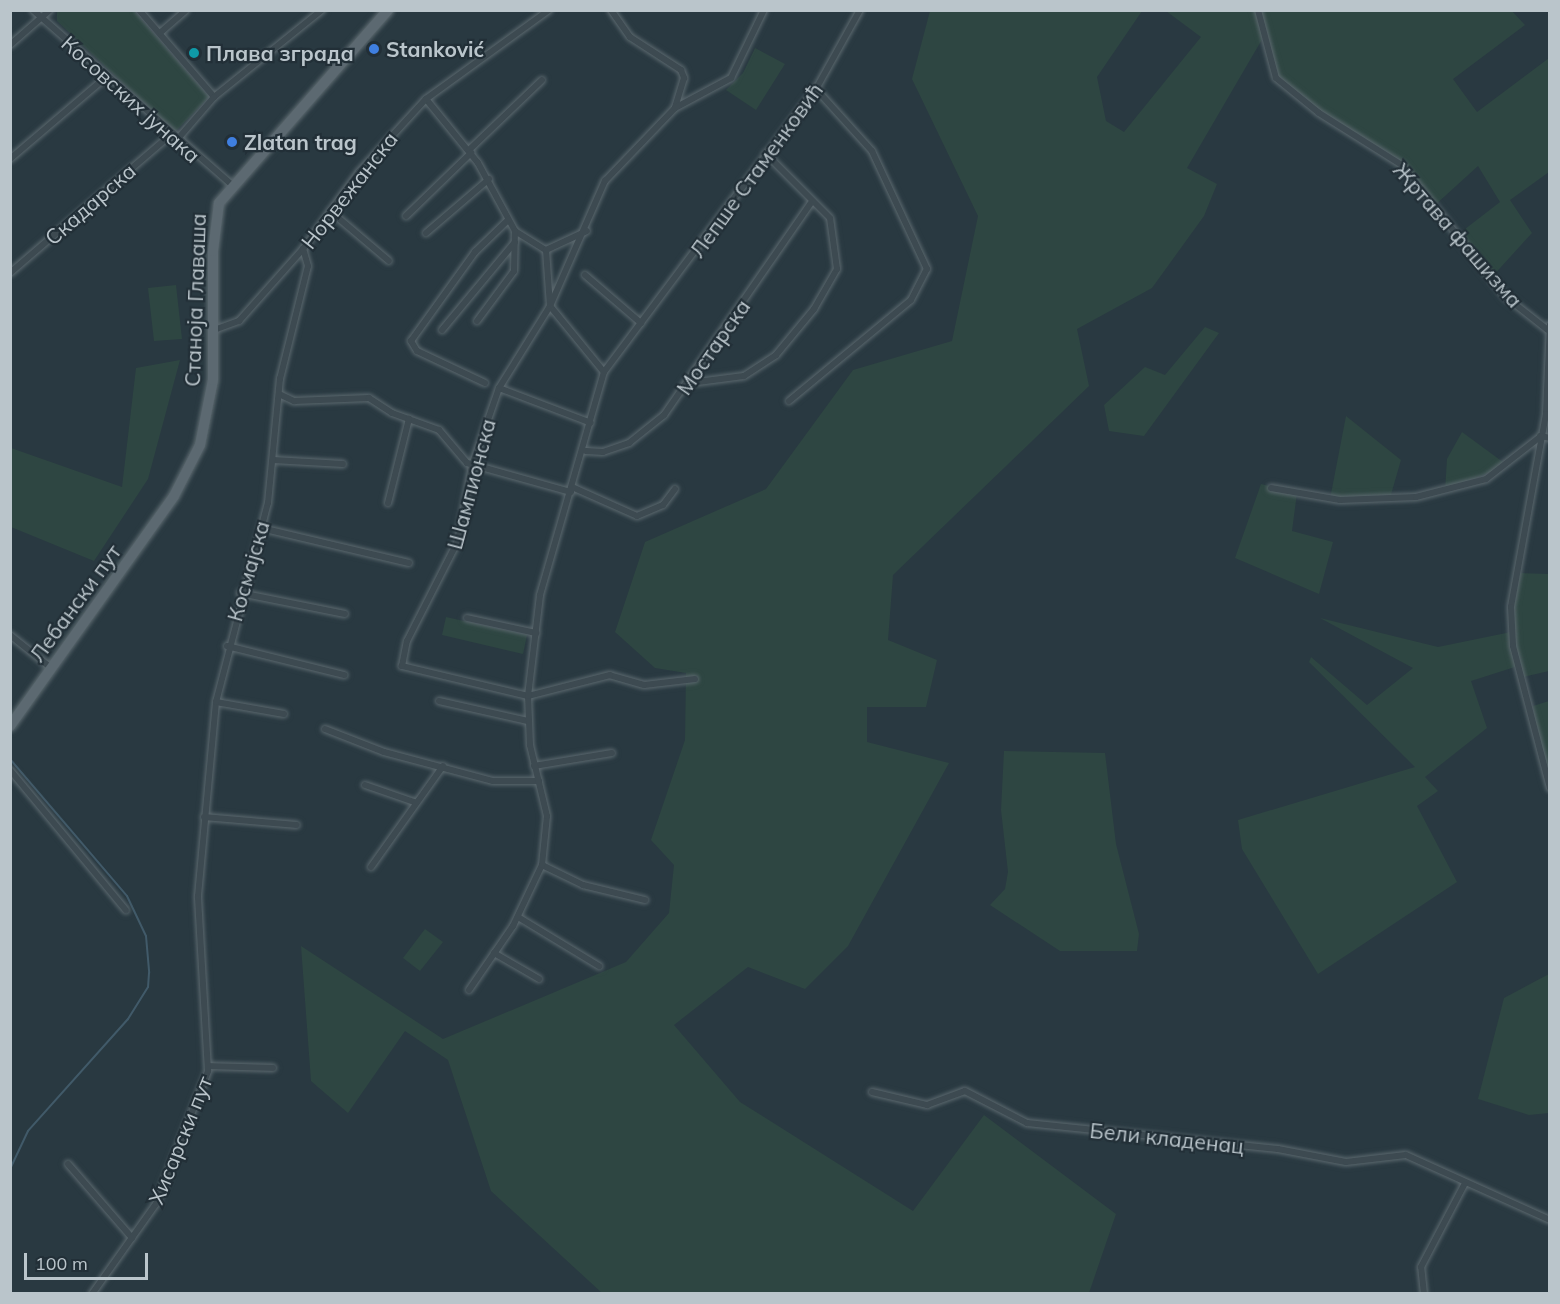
<!DOCTYPE html>
<meta charset="utf-8">
<style>
body{margin:0}
#map{position:relative;width:1560px;height:1304px;overflow:hidden;background:#293941;font-family:Mulish,sans-serif}
div>[style]{position:absolute}
.green>*{inset:0;background:#2e4642}
.stream>*{height:2px;margin:-1px;padding:0 1px;transform-origin:1px;border-radius:1px;background:#415a69}
.roads{filter:drop-shadow(0 0 2px #5b686e) drop-shadow(0 0 2px #5b686e)}
.street>*{height:6px;margin:-3px;padding:0 3px;transform-origin:3px;border-radius:3px;background:#3d4a51}
.primary>*{height:10px;margin:-5px;padding:0 5px;transform-origin:5px;border-radius:5px;background:#5c6971}
.dots>*{width:16px;height:16px;translate:-50% -50%;box-sizing:border-box;border:3px solid #222f37;border-radius:50%}
span{translate:-50% -50%;white-space:nowrap;text-align:center;line-height:1.15;-webkit-text-stroke:4.5px #222f37;paint-order:stroke}
.poi-label{font-size:21px;color:#bac5cb;font-weight:700}
.left{translate:0 -50%;text-align:left}
.street-label{font-size:21px;color:#bac5cb}
.frame{position:absolute;inset:0;border:12px solid #bac5cb;pointer-events:none}
.scale{position:absolute;left:24px;top:1253px;width:124px;height:27px;box-sizing:border-box;border:3px solid #bac5cb;border-top:0;padding-left:8px;font-size:18px;line-height:21px;white-space:nowrap;color:#bac5cb;-webkit-text-stroke:4px #222f37;paint-order:stroke}
</style>
<div id="map">
<div class="green">
<i style="clip-path:polygon(1511px 10px,1525px 25px,1453px 79px,1477px 112px,1549px 58px,1549px 172px,1510px 200px,1532px 233px,1491px 278px,1456px 236px,1500px 202px,1478px 166px,1434px 206px,1402px 165px,1319px 113px,1276px 78px,1264px 36px,1187px 168px,1217px 184px,1204px 216px,1152px 288px,1077px 329px,1089px 386px,893px 575px,888px 640px,937px 660px,926px 707px,867px 707px,867px 742px,949px 763px,848px 946px,805px 989px,748px 967px,674px 1025px,740px 1102px,913px 1211px,984px 1115px,1116px 1214px,1089px 1293px,602px 1293px,491px 1191px,448px 1060px,405px 1031px,348px 1113px,311px 1081px,301px 946px,443px 1039px,626px 962px,669px 913px,674px 865px,651px 840px,685px 740px,686px 673px,655px 668px,615px 632px,645px 542px,766px 489px,853px 370px,952px 341px,978px 216px,912px 79px,930px 11px,1142px 11px,1097px 77px,1106px 121px,1124px 132px,1201px 37px,1166px 11px)"></i>
<i style="clip-path:polygon(57px 11px,134px 11px,209px 97px,175px 132px,57px 21px)"></i>
<i style="clip-path:polygon(755px 48px,785px 64px,756px 110px,726px 90px,743px 73px)"></i>
<i style="clip-path:polygon(176px 285px,182px 339px,154px 341px,148px 288px)"></i>
<i style="clip-path:polygon(1205px 327px,1219px 333px,1144px 436px,1109px 431px,1104px 405px,1145px 367px,1165px 375px)"></i>
<i style="clip-path:polygon(180px 360px,148px 479px,94px 561px,11px 527px,11px 448px,122px 487px,136px 368px)"></i>
<i style="clip-path:polygon(1346px 416px,1401px 460px,1390px 498px,1330px 499px)"></i>
<i style="clip-path:polygon(1462px 432px,1507px 465px,1445px 491px,1447px 459px)"></i>
<i style="clip-path:polygon(1261px 484px,1297px 493px,1292px 531px,1333px 542px,1319px 594px,1235px 558px)"></i>
<i style="clip-path:polygon(1516px 573px,1549px 574px,1549px 671px,1523px 677px,1518px 666px,1471px 681px,1487px 728px,1425px 777px,1438px 791px,1417px 806px,1457px 882px,1318px 974px,1242px 849px,1238px 820px,1415px 767px,1309px 662px,1311px 657px,1367px 705px,1413px 668px,1320px 618px,1438px 647px,1511px 632px)"></i>
<i style="clip-path:polygon(446px 617px,527px 635px,523px 654px,442px 635px)"></i>
<i style="clip-path:polygon(1549px 701px,1549px 786px,1540px 761px,1533px 706px)"></i>
<i style="clip-path:polygon(1004px 751px,1105px 753px,1116px 844px,1139px 934px,1137px 951px,1060px 951px,990px 905px,1005px 889px,1008px 872px,1001px 810px)"></i>
<i style="clip-path:polygon(425px 929px,443px 942px,420px 971px,403px 958px)"></i>
<i style="clip-path:polygon(1549px 974px,1549px 1113px,1529px 1115px,1478px 1099px,1504px 998px)"></i>
</div>
<div class="stream">
<i style="left:10px;top:759px;width:180px;rotate:49.5deg"></i>
<i style="left:127px;top:896px;width:44px;rotate:64.6deg"></i>
<i style="left:146px;top:936px;width:37px;rotate:85deg"></i>
<i style="left:149px;top:973px;width:14px;rotate:94deg"></i>
<i style="left:148px;top:987px;width:38px;rotate:122deg"></i>
<i style="left:128px;top:1019px;width:150px;rotate:131.8deg"></i>
<i style="left:28px;top:1131px;width:42px;rotate:115.3deg"></i>
<i style="left:10px;top:1245px;width:26px;rotate:90deg"></i>
</div>
<div class="roads">
<div class="street">
<i style="left:33px;top:10px;width:265px;rotate:41.3deg"></i>
<i style="left:139px;top:10px;width:115px;rotate:49.2deg"></i>
<i style="left:214px;top:97px;width:139px;rotate:-38.9deg"></i>
<i style="left:611px;top:10px;width:33px;rotate:55deg"></i>
<i style="left:630px;top:37px;width:61px;rotate:32.9deg"></i>
<i style="left:681px;top:70px;width:9px;rotate:69deg"></i>
<i style="left:684px;top:78px;width:31px;rotate:107deg"></i>
<i style="left:1258px;top:10px;width:70px;rotate:75.2deg"></i>
<i style="left:1276px;top:78px;width:55px;rotate:39.1deg"></i>
<i style="left:1319px;top:113px;width:98px;rotate:32.1deg"></i>
<i style="left:1402px;top:165px;width:168px;rotate:51.8deg"></i>
<i style="left:1506px;top:297px;width:53px;rotate:38.2deg"></i>
<i style="left:161px;top:32px;width:33px;rotate:-41deg"></i>
<i style="left:10px;top:45px;width:53px;rotate:-41.2deg"></i>
<i style="left:426px;top:99px;width:82px;rotate:50.9deg"></i>
<i style="left:478px;top:163px;width:77px;rotate:61.4deg"></i>
<i style="left:515px;top:231px;width:36px;rotate:32deg"></i>
<i style="left:546px;top:250px;width:56px;rotate:85.9deg"></i>
<i style="left:550px;top:306px;width:85px;rotate:50.7deg"></i>
<i style="left:176px;top:141px;width:58px;rotate:-49.2deg"></i>
<i style="left:469px;top:150px;width:101px;rotate:-43.8deg"></i>
<i style="left:10px;top:159px;width:126px;rotate:-40.5deg"></i>
<i style="left:330px;top:211px;width:77px;rotate:40.3deg"></i>
<i style="left:406px;top:216px;width:91px;rotate:-44.1deg"></i>
<i style="left:426px;top:233px;width:83px;rotate:-40.6deg"></i>
<i style="left:546px;top:250px;width:45px;rotate:-24.9deg"></i>
<i style="left:10px;top:273px;width:210px;rotate:-40.7deg"></i>
<i style="left:585px;top:275px;width:74px;rotate:40.6deg"></i>
<i style="left:477px;top:321px;width:62px;rotate:-53.5deg"></i>
<i style="left:514px;top:271px;width:40px;rotate:-88.6deg"></i>
<i style="left:1550px;top:325px;width:89px;rotate:92.6deg"></i>
<i style="left:1546px;top:414px;width:196px;rotate:100.3deg"></i>
<i style="left:1511px;top:607px;width:39px;rotate:87deg"></i>
<i style="left:1513px;top:646px;width:147px;rotate:75.4deg"></i>
<i style="left:214px;top:330px;width:27px;rotate:-20deg"></i>
<i style="left:239px;top:321px;width:96px;rotate:-48.4deg"></i>
<i style="left:303px;top:249px;width:95px;rotate:-54deg"></i>
<i style="left:359px;top:172px;width:99px;rotate:-47.5deg"></i>
<i style="left:426px;top:99px;width:152px;rotate:-35.9deg"></i>
<i style="left:442px;top:330px;width:114px;rotate:-50.3deg"></i>
<i style="left:485px;top:383px;width:75px;rotate:-154.8deg"></i>
<i style="left:417px;top:351px;width:12px;rotate:-121deg"></i>
<i style="left:411px;top:341px;width:110px;rotate:-54.3deg"></i>
<i style="left:475px;top:252px;width:46px;rotate:-44.1deg"></i>
<i style="left:690px;top:383px;width:54px;rotate:-7.4deg"></i>
<i style="left:744px;top:376px;width:38px;rotate:-33deg"></i>
<i style="left:776px;top:355px;width:60px;rotate:-50.4deg"></i>
<i style="left:814px;top:309px;width:46px;rotate:-60.1deg"></i>
<i style="left:837px;top:269px;width:51px;rotate:-97.8deg"></i>
<i style="left:830px;top:218px;width:91px;rotate:-135deg"></i>
<i style="left:499px;top:388px;width:98px;rotate:20.8deg"></i>
<i style="left:279px;top:394px;width:17px;rotate:25deg"></i>
<i style="left:294px;top:401px;width:75px;rotate:-2.3deg"></i>
<i style="left:369px;top:398px;width:27px;rotate:33deg"></i>
<i style="left:392px;top:413px;width:50px;rotate:19.9deg"></i>
<i style="left:439px;top:430px;width:43px;rotate:49.7deg"></i>
<i style="left:467px;top:463px;width:108px;rotate:15.6deg"></i>
<i style="left:789px;top:401px;width:158px;rotate:-39.6deg"></i>
<i style="left:911px;top:300px;width:35px;rotate:-63deg"></i>
<i style="left:927px;top:269px;width:130px;rotate:-115deg"></i>
<i style="left:872px;top:151px;width:84px;rotate:-132.1deg"></i>
<i style="left:1540px;top:436px;width:10px;rotate:11deg"></i>
<i style="left:586px;top:451px;width:17px;rotate:3deg"></i>
<i style="left:603px;top:452px;width:28px;rotate:-19deg"></i>
<i style="left:629px;top:443px;width:45px;rotate:-38.7deg"></i>
<i style="left:664px;top:415px;width:258px;rotate:-55.3deg"></i>
<i style="left:273px;top:460px;width:70px;rotate:3.3deg"></i>
<i style="left:572px;top:487px;width:71px;rotate:24deg"></i>
<i style="left:637px;top:516px;width:28px;rotate:-23deg"></i>
<i style="left:663px;top:505px;width:20px;rotate:-53deg"></i>
<i style="left:1271px;top:488px;width:70px;rotate:9.9deg"></i>
<i style="left:1340px;top:500px;width:76px;rotate:-2.3deg"></i>
<i style="left:1416px;top:497px;width:72px;rotate:-14.4deg"></i>
<i style="left:1486px;top:479px;width:68px;rotate:-37.9deg"></i>
<i style="left:388px;top:503px;width:87px;rotate:-76deg"></i>
<i style="left:261px;top:528px;width:152px;rotate:13.3deg"></i>
<i style="left:240px;top:593px;width:107px;rotate:11.3deg"></i>
<i style="left:467px;top:618px;width:71px;rotate:12.3deg"></i>
<i style="left:10px;top:635px;width:53px;rotate:38.8deg"></i>
<i style="left:227px;top:646px;width:121px;rotate:13.9deg"></i>
<i style="left:695px;top:679px;width:51px;rotate:173.3deg"></i>
<i style="left:644px;top:685px;width:35px;rotate:-164deg"></i>
<i style="left:610px;top:675px;width:85px;rotate:165.6deg"></i>
<i style="left:528px;top:696px;width:130px;rotate:-166.6deg"></i>
<i style="left:402px;top:666px;width:25px;rotate:-79deg"></i>
<i style="left:407px;top:641px;width:112px;rotate:-63deg"></i>
<i style="left:458px;top:541px;width:76px;rotate:-79.4deg"></i>
<i style="left:472px;top:466px;width:83px;rotate:-70.9deg"></i>
<i style="left:499px;top:388px;width:97px;rotate:-58.1deg"></i>
<i style="left:550px;top:306px;width:137px;rotate:-66.3deg"></i>
<i style="left:605px;top:181px;width:101px;rotate:-46.2deg"></i>
<i style="left:675px;top:108px;width:64px;rotate:-28.2deg"></i>
<i style="left:731px;top:78px;width:76px;rotate:-64.1deg"></i>
<i style="left:439px;top:701px;width:91px;rotate:12.7deg"></i>
<i style="left:216px;top:702px;width:69px;rotate:10deg"></i>
<i style="left:325px;top:729px;width:63px;rotate:21.3deg"></i>
<i style="left:384px;top:752px;width:113px;rotate:14.9deg"></i>
<i style="left:493px;top:781px;width:46px"></i>
<i style="left:534px;top:766px;width:79px;rotate:-9.5deg"></i>
<i style="left:10px;top:770px;width:182px;rotate:50.4deg"></i>
<i style="left:365px;top:785px;width:52px;rotate:19.1deg"></i>
<i style="left:204px;top:817px;width:93px;rotate:4.9deg"></i>
<i style="left:542px;top:865px;width:46px;rotate:26deg"></i>
<i style="left:583px;top:885px;width:64px;rotate:13.6deg"></i>
<i style="left:371px;top:867px;width:124px;rotate:-54.5deg"></i>
<i style="left:518px;top:917px;width:95px;rotate:31.2deg"></i>
<i style="left:494px;top:953px;width:52px;rotate:30deg"></i>
<i style="left:469px;top:990px;width:78px;rotate:-55.5deg"></i>
<i style="left:513px;top:926px;width:68px;rotate:-64.6deg"></i>
<i style="left:542px;top:865px;width:49px;rotate:-84.2deg"></i>
<i style="left:547px;top:816px;width:73px;rotate:-103.5deg"></i>
<i style="left:530px;top:745px;width:49px;rotate:-92.3deg"></i>
<i style="left:528px;top:696px;width:102px;rotate:-83.2deg"></i>
<i style="left:540px;top:595px;width:232px;rotate:-74deg"></i>
<i style="left:604px;top:372px;width:354px;rotate:-53.2deg"></i>
<i style="left:816px;top:89px;width:90px;rotate:-60.9deg"></i>
<i style="left:209px;top:1066px;width:64px;rotate:1.8deg"></i>
<i style="left:872px;top:1092px;width:57px;rotate:13.3deg"></i>
<i style="left:927px;top:1105px;width:40px;rotate:-20.2deg"></i>
<i style="left:965px;top:1091px;width:70px;rotate:27.3deg"></i>
<i style="left:1027px;top:1123px;width:252px;rotate:5.9deg"></i>
<i style="left:1278px;top:1149px;width:69px;rotate:10.8deg"></i>
<i style="left:1346px;top:1162px;width:60px;rotate:-6.7deg"></i>
<i style="left:1406px;top:1155px;width:158px;rotate:24.3deg"></i>
<i style="left:68px;top:1164px;width:98px;rotate:49.1deg"></i>
<i style="left:92px;top:1294px;width:110px;rotate:-54.6deg"></i>
<i style="left:156px;top:1204px;width:143px;rotate:-68.6deg"></i>
<i style="left:208px;top:1071px;width:175px;rotate:-93.3deg"></i>
<i style="left:198px;top:896px;width:195px;rotate:-84.7deg"></i>
<i style="left:216px;top:702px;width:206px;rotate:-75.4deg"></i>
<i style="left:268px;top:503px;width:125px;rotate:-84.5deg"></i>
<i style="left:280px;top:379px;width:116px;rotate:-76.1deg"></i>
<i style="left:308px;top:266px;width:18px;rotate:-106deg"></i>
<i style="left:1424px;top:1294px;width:27px;rotate:-96deg"></i>
<i style="left:1421px;top:1267px;width:93px;rotate:-62.3deg"></i>
</div>
<div class="primary">
<i style="left:10px;top:726px;width:282px;rotate:-54.5deg"></i>
<i style="left:174px;top:496px;width:57px;rotate:-63deg"></i>
<i style="left:200px;top:445px;width:66px;rotate:-78.7deg"></i>
<i style="left:213px;top:380px;width:129px;rotate:-90deg"></i>
<i style="left:213px;top:251px;width:48px;rotate:-82.9deg"></i>
<i style="left:219px;top:203px;width:257px;rotate:-48.8deg"></i>
</div>
</div>
<div class="dots">
<i style="left:374px;top:49px;background:#3f7fe0"></i>
<i style="left:194px;top:53px;background:#0f9aa8"></i>
<i style="left:232px;top:142px;background:#3f7fe0"></i>
</div>
<div class="poi-label">
<span class="left" style="left:386px;top:49px">Stanković</span>
<span class="left" style="left:206px;top:53px">Плава зграда</span>
<span class="left" style="left:244px;top:142px">Zlatan trag</span>
</div>
<div class="street-label">
<span style="left:131px;top:99px;rotate:42deg">Косовских јунака</span>
<span style="left:756px;top:170px;rotate:-54deg">Лепше Стаменковић</span>
<span style="left:349px;top:190px;rotate:-52deg">Норвежанска</span>
<span style="left:90px;top:204px;rotate:-41deg">Скадарска</span>
<span style="left:1458px;top:235px;rotate:49deg">Жртава фашизма</span>
<span style="left:195px;top:300px;rotate:-88deg">Станоја Главаша</span>
<span style="left:713px;top:347px;rotate:-55deg">Мостарска</span>
<span style="left:471px;top:484px;rotate:-75deg">Шампионска</span>
<span style="left:248px;top:571px;rotate:-74deg">Космајска</span>
<span style="left:75px;top:603px;rotate:-54deg">Лебански пут</span>
<span style="left:1167px;top:1138px;rotate:6deg">Бели кладенац</span>
<span style="left:180px;top:1140px;rotate:-68deg">Хисарски пут</span>
</div>
<div class="frame"></div>
<div class="scale">100 m</div>
</div>
